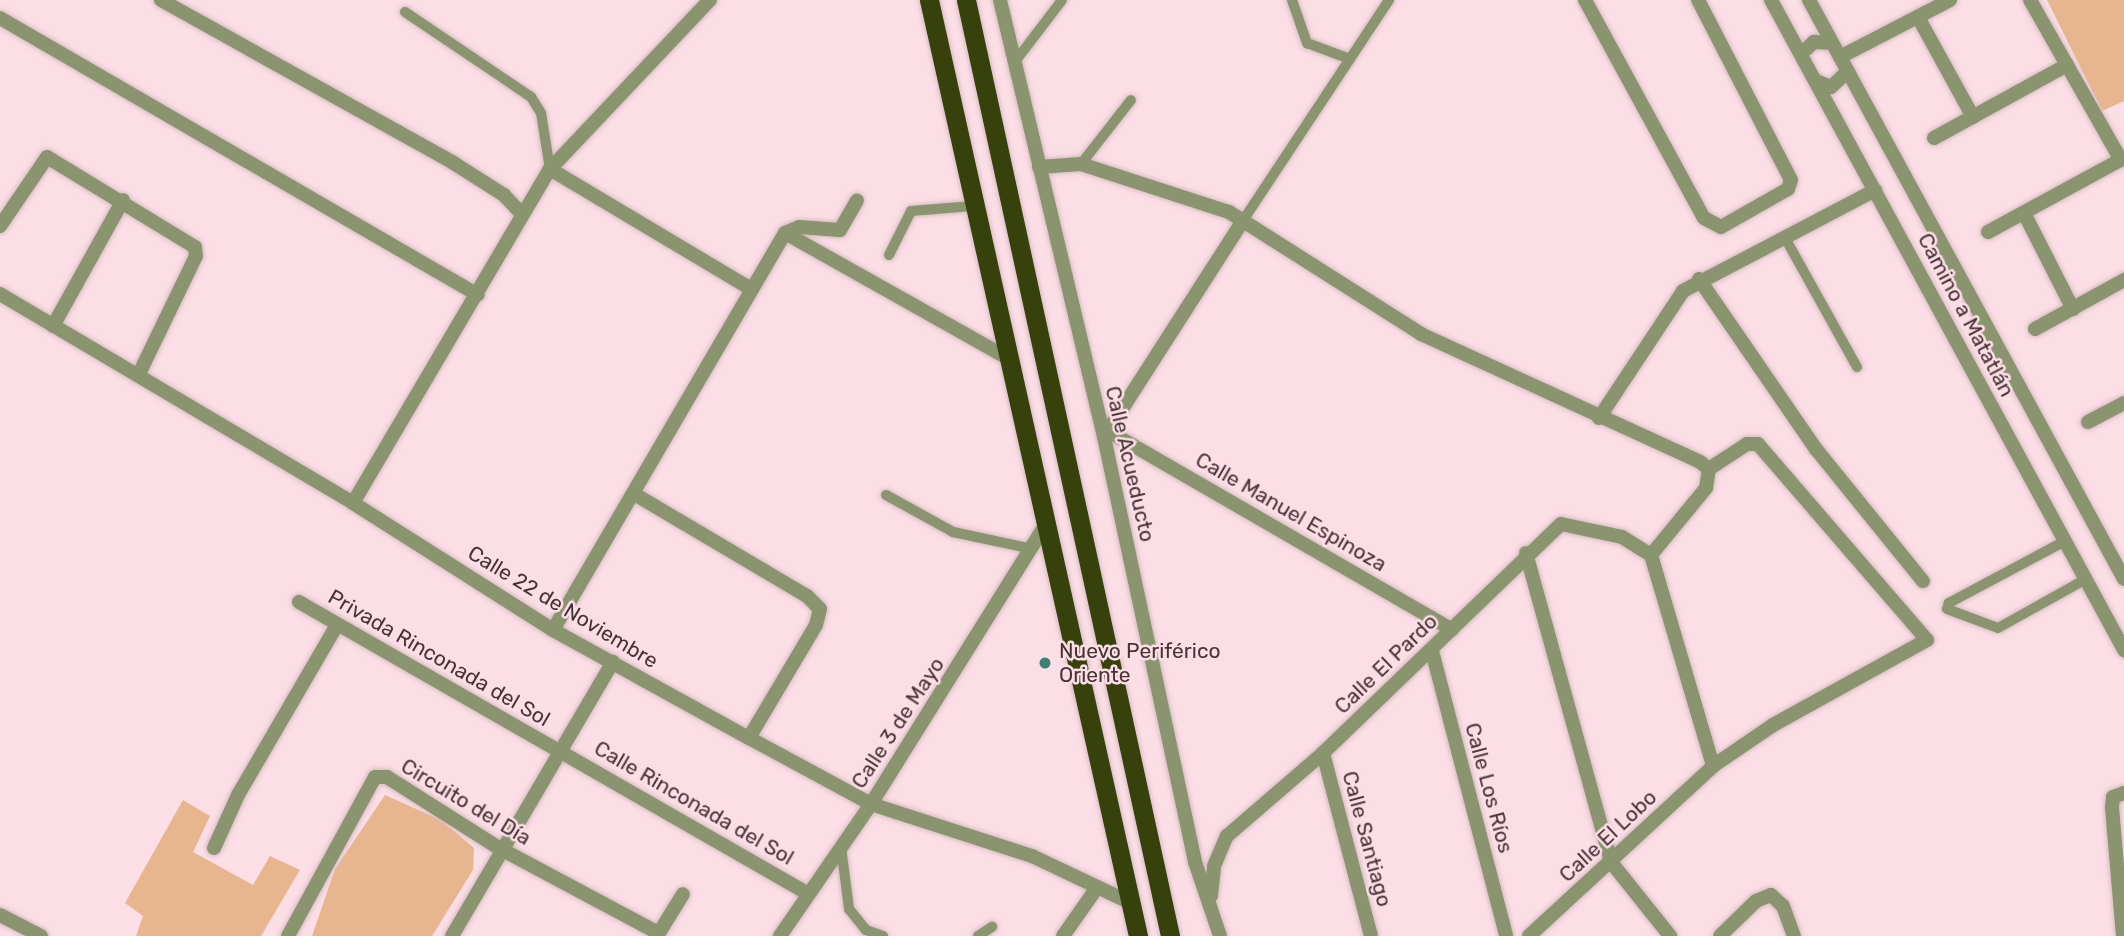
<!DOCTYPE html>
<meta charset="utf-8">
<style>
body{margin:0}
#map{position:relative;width:2124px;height:936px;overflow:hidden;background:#fcdee6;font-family:Rubik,sans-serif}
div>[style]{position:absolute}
.green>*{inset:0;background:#e8b68e}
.roads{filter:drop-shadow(0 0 2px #d8bcc3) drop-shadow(0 0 2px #d8bcc3)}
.service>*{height:10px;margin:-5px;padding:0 5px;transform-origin:5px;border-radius:5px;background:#8a946f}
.minor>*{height:14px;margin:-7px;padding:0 7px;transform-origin:7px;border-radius:7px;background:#8a946f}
.tertiary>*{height:14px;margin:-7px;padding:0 7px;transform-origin:7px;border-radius:7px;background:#8a946f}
.trunk>*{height:19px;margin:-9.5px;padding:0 9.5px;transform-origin:9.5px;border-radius:9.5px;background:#36410c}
.dots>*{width:19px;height:19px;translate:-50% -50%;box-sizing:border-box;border:4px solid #fcdee6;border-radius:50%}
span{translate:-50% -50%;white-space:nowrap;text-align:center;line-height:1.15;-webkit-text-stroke:5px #fcdee6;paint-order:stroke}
.street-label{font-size:21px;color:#473439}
.poi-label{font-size:21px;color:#473439}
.left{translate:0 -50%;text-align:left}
</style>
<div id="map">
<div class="green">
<i style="clip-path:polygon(2047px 0,2124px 0,2124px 101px,2102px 111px)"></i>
<i style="clip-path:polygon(385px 795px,441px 820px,474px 848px,473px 870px,432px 936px,312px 936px,335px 869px)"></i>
<i style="clip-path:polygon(183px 800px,210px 816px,193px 852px,253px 885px,270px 856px,300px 870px,261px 936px,136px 936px,143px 916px,125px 903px)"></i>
</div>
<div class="roads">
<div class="service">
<i style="left:1292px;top:0;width:46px;rotate:70.8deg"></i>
<i style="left:1307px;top:43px;width:46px;rotate:20.4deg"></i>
<i style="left:405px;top:12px;width:152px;rotate:34deg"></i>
<i style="left:531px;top:97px;width:19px;rotate:58deg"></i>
<i style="left:541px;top:113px;width:57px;rotate:80.9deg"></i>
<i style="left:1014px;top:63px;width:79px;rotate:-52.7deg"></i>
<i style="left:1081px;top:164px;width:81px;rotate:-52deg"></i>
<i style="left:1244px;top:219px;width:263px;rotate:-56.5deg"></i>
<i style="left:1784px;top:236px;width:150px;rotate:60.9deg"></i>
<i style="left:889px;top:255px;width:49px;rotate:-63.4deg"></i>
<i style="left:911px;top:211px;width:62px;rotate:-4.6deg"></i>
<i style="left:886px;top:495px;width:77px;rotate:28.9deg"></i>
<i style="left:953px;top:532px;width:81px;rotate:12.1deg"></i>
<i style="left:2065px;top:541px;width:132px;rotate:151.9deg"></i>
<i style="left:1949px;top:603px;width:6px;rotate:108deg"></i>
<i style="left:1947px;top:609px;width:54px;rotate:20.4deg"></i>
<i style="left:1998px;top:628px;width:101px;rotate:-29.1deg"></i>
<i style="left:841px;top:847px;width:63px;rotate:82.6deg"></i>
<i style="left:849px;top:909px;width:27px;rotate:51deg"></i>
<i style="left:866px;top:930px;width:18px;rotate:19deg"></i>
<i style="left:978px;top:936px;width:17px;rotate:-33deg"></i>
</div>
<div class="minor">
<i style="left:161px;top:0;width:333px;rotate:29.1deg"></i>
<i style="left:452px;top:162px;width:62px;rotate:32.4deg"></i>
<i style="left:504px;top:195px;width:26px;rotate:47deg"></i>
<i style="left:1000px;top:0;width:449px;rotate:76.6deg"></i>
<i style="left:1104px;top:437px;width:435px;rotate:77.9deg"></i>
<i style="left:1195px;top:862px;width:78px;rotate:71.3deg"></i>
<i style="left:1585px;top:0;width:248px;rotate:61.4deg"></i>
<i style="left:1704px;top:218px;width:19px;rotate:28deg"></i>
<i style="left:1721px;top:227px;width:77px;rotate:-29.6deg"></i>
<i style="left:1788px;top:189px;width:9px;rotate:-72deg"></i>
<i style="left:1791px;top:180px;width:203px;rotate:-117.3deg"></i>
<i style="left:2030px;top:0;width:184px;rotate:60.4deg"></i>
<i style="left:1918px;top:17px;width:114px;rotate:61.2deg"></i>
<i style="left:0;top:18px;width:552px;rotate:30.09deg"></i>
<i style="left:1840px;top:57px;width:124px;rotate:-27.4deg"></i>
<i style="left:1934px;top:138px;width:152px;rotate:-28.8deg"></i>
<i style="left:1039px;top:167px;width:42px;rotate:-4.1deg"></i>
<i style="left:1081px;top:164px;width:156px;rotate:18deg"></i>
<i style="left:1229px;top:212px;width:227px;rotate:32.4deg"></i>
<i style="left:1421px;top:334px;width:307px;rotate:24.6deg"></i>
<i style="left:1700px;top:462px;width:11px;rotate:38deg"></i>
<i style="left:1709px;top:469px;width:19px;rotate:99deg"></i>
<i style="left:1706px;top:488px;width:87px;rotate:129.4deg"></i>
<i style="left:550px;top:169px;width:234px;rotate:30.8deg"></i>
<i style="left:2024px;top:213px;width:108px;rotate:63deg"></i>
<i style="left:0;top:226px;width:83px;rotate:-55.7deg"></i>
<i style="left:47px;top:157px;width:173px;rotate:31.3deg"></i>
<i style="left:195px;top:247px;width:9px;rotate:84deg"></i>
<i style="left:196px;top:256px;width:133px;rotate:115.8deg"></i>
<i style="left:1988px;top:232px;width:155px;rotate:-28.6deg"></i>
<i style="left:785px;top:233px;width:253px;rotate:29.3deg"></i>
<i style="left:1699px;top:279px;width:206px;rotate:55.5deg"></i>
<i style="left:1816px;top:449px;width:170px;rotate:51deg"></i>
<i style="left:0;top:294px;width:410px;rotate:30.6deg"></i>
<i style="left:353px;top:503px;width:237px;rotate:32.4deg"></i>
<i style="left:553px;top:630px;width:224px;rotate:28.9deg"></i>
<i style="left:749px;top:738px;width:139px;rotate:28.4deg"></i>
<i style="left:871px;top:804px;width:169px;rotate:17.9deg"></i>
<i style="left:1032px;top:856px;width:110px;rotate:25.4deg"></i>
<i style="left:53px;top:326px;width:144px;rotate:-60.9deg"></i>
<i style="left:2035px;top:329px;width:102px;rotate:-28.8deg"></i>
<i style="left:1599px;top:418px;width:152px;rotate:-56.5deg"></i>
<i style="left:1683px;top:291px;width:217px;rotate:-27.7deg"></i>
<i style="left:2088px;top:422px;width:41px;rotate:-27.8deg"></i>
<i style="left:1108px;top:431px;width:397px;rotate:30deg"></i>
<i style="left:1104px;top:437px;width:259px;rotate:-57.3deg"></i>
<i style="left:636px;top:495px;width:199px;rotate:30.6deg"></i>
<i style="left:807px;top:596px;width:18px;rotate:45deg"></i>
<i style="left:820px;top:609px;width:16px;rotate:104deg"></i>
<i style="left:816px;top:625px;width:131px;rotate:120.7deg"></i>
<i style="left:353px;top:503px;width:388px;rotate:-59.5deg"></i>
<i style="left:550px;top:169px;width:233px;rotate:-46.6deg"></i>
<i style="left:1526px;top:553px;width:320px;rotate:74.6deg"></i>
<i style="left:1611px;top:862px;width:95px;rotate:51.4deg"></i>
<i style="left:299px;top:602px;width:585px;rotate:29.81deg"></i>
<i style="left:553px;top:630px;width:460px;rotate:-59.7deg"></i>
<i style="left:785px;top:233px;width:15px;rotate:-23deg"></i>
<i style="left:799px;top:227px;width:41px;rotate:4.2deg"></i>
<i style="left:840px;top:230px;width:34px;rotate:-60deg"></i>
<i style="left:1432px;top:651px;width:294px;rotate:75.4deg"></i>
<i style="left:1323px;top:753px;width:189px;rotate:75.3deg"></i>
<i style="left:214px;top:848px;width:58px;rotate:-65.6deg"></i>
<i style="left:238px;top:795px;width:197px;rotate:-59.8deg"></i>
<i style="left:1211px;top:896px;width:30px;rotate:-84deg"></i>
<i style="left:1214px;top:866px;width:33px;rotate:-67deg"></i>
<i style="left:1227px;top:836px;width:127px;rotate:-40.8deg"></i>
<i style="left:1323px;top:753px;width:330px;rotate:-43.9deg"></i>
<i style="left:1561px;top:524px;width:62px;rotate:12deg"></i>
<i style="left:1622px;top:537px;width:34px;rotate:32deg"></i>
<i style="left:1651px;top:555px;width:220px;rotate:73.6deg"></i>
<i style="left:0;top:915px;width:46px;rotate:27.1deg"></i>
<i style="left:288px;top:936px;width:181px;rotate:-61.3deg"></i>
<i style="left:375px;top:777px;width:12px"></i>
<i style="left:387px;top:777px;width:133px;rotate:32.4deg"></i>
<i style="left:499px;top:848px;width:180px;rotate:28.1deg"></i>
<i style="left:452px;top:936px;width:318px;rotate:-59.6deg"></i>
<i style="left:657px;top:936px;width:49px;rotate:-58.2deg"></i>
<i style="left:780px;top:936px;width:160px;rotate:-55.4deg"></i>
<i style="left:871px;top:804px;width:324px;rotate:-58deg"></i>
<i style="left:1063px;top:936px;width:57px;rotate:-54.9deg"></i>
<i style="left:1529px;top:936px;width:251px;rotate:-42.7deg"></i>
<i style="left:1713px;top:766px;width:73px;rotate:-34.3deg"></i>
<i style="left:1773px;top:725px;width:176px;rotate:-28.9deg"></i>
<i style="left:1927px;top:640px;width:259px;rotate:-130.8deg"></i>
<i style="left:1758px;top:444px;width:11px;rotate:180deg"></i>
<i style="left:1747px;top:444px;width:45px;rotate:146.7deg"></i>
<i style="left:1720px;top:936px;width:50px;rotate:-44.2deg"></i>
<i style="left:1756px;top:901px;width:16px;rotate:-22deg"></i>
<i style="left:1771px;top:895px;width:16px;rotate:43deg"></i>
<i style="left:1783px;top:906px;width:32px;rotate:70deg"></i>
<i style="left:2123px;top:936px;width:129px;rotate:-94.9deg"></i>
<i style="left:2112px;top:807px;width:10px;rotate:-84deg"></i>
<i style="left:2113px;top:797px;width:12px;rotate:-20deg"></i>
</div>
<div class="tertiary">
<i style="left:1771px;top:0;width:740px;rotate:61.49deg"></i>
<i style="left:1809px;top:0;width:659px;rotate:61.45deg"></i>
<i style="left:1801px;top:54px;width:18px;rotate:-43deg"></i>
<i style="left:1814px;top:42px;width:18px;rotate:3deg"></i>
<i style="left:1816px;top:81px;width:16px;rotate:22deg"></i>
<i style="left:1831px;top:87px;width:23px;rotate:-43deg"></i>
</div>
<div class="trunk">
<i style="left:929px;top:0;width:959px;rotate:77.41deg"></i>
<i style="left:966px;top:0;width:958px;rotate:77.7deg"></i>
</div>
</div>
<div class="dots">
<i style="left:1045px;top:663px;background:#3d8175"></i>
</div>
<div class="street-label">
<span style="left:1966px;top:315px;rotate:62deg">Camino a Matatlán</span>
<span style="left:1130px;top:464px;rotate:77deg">Calle Acueducto</span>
<span style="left:1291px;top:512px;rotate:30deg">Calle Manuel Espinoza</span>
<span style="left:563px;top:607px;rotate:31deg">Calle 22 de Noviembre</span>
<span style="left:439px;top:658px;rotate:30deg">Privada Rinconada del Sol</span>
<span style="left:1386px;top:664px;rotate:-44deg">Calle El Pardo</span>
<span style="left:898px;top:723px;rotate:-57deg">Calle 3 de Mayo</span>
<span style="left:1489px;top:788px;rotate:75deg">Calle Los Ríos</span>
<span style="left:466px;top:802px;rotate:31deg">Circuito del Día</span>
<span style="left:694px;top:803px;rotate:30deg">Calle Rinconada del Sol</span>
<span style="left:1608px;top:836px;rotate:-43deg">Calle El Lobo</span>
<span style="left:1367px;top:839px;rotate:75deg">Calle Santiago</span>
</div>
<div class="poi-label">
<span class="left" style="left:1059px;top:663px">Nuevo Periférico<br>Oriente</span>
</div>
</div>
